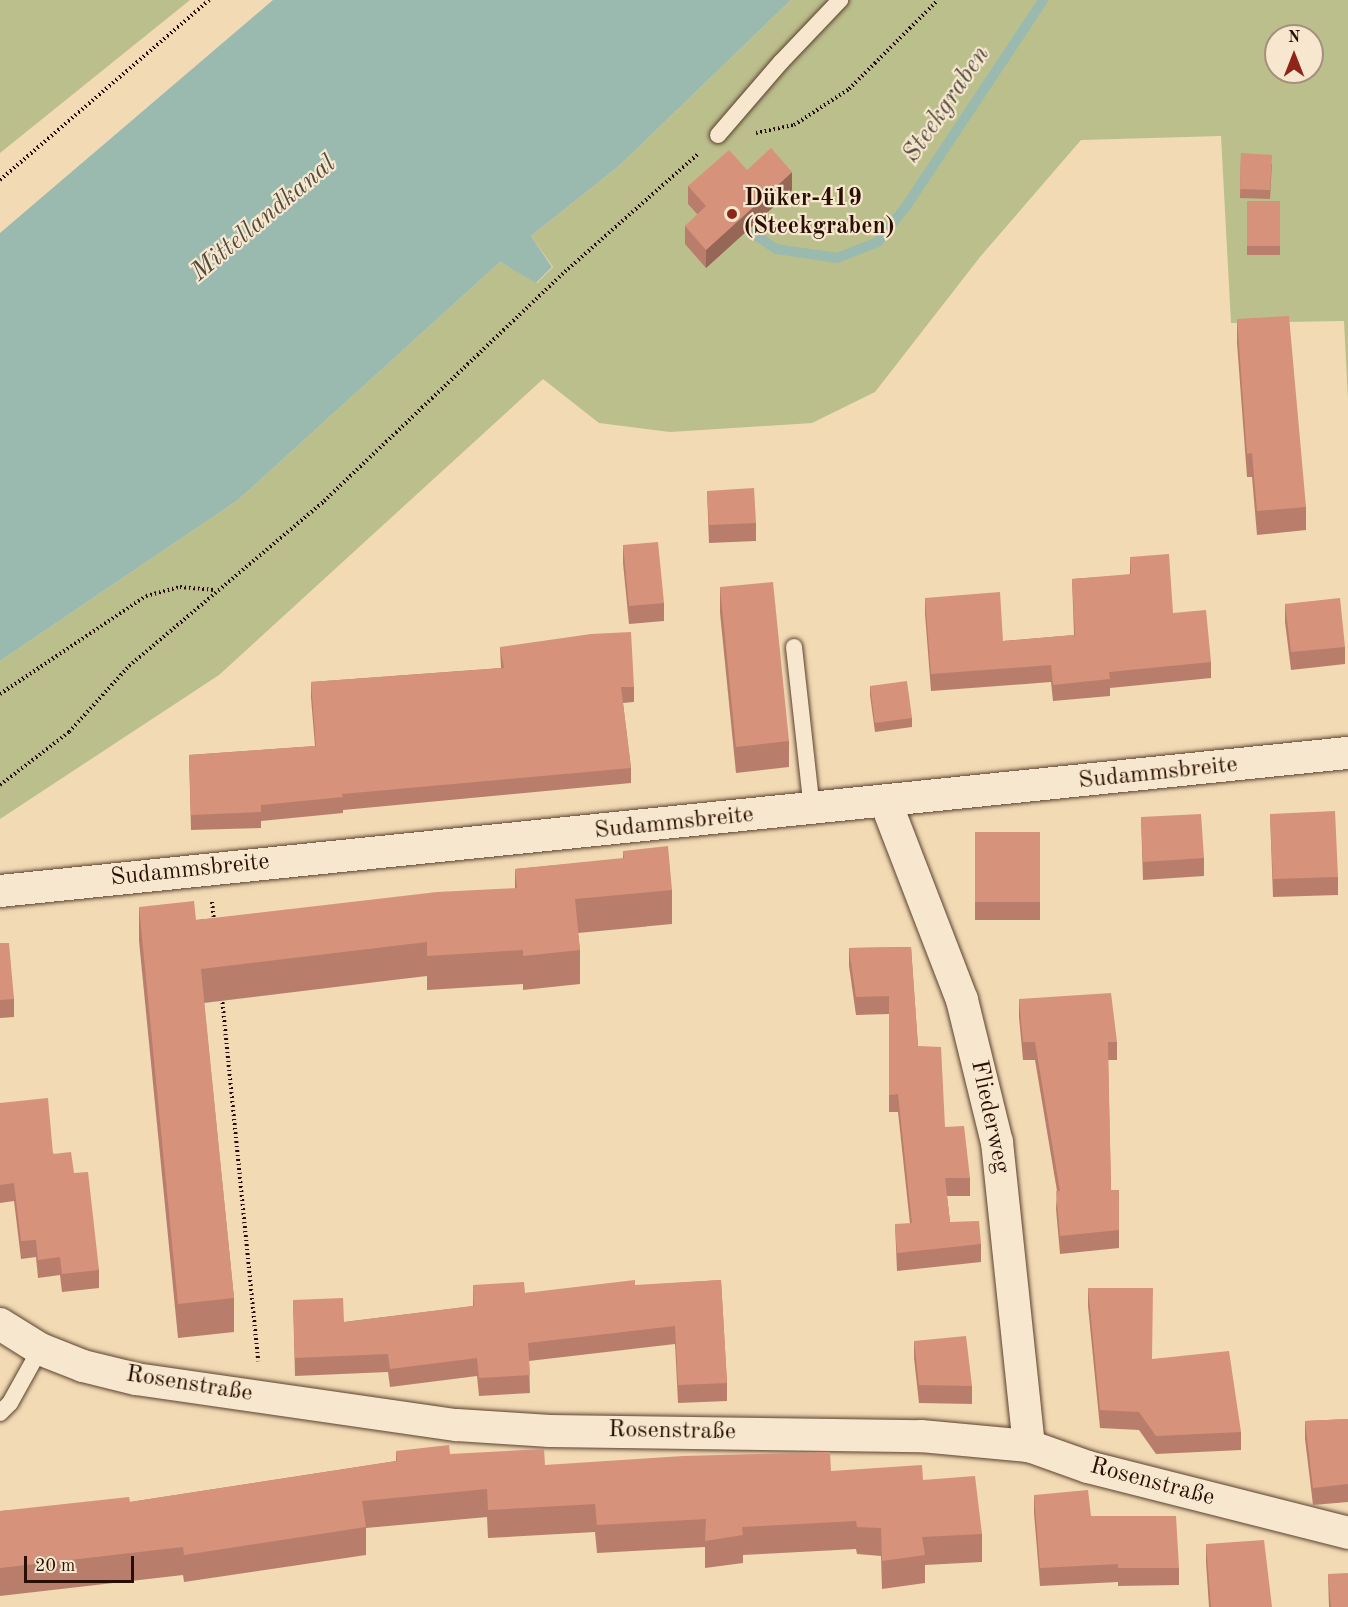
<!DOCTYPE html>
<meta charset="utf-8">
<style>
body{margin:0}
#map{position:relative;width:1348px;height:1607px;overflow:hidden;background:#f1dab4;font-family:"Old Standard TT",serif}
div>[style]{position:absolute}
.green>*{inset:0;background:#bbbf8c}
.water>*{inset:0;background:#9bbaaf}
.stream>*{height:10px;margin:-5px;padding:0 5px;transform-origin:5px;border-radius:5px;background:#9bbaaf}
.path>*{height:4px;margin-top:-2px;transform-origin:0;background:repeating-linear-gradient(90deg,#2a0e01 0 1.5px,transparent 0 4.5px)}
.roads{filter:drop-shadow(0 0 2px #5c412e) drop-shadow(0 0 2px #5c412e)}
.lane>*{height:16px;margin:-8px;padding:0 8px;transform-origin:8px;border-radius:8px;background:#f6e7ce}
.street>*{height:32px;margin:-16px;padding:0 16px;transform-origin:16px;border-radius:16px;background:#f6e7ce}
.wall>*{inset:0;background:#b97e6b}
.shaded-wall>*{inset:0;background:#966657}
.building>*{inset:0;background:#d7927c}
.dots>*{width:16px;height:16px;translate:-50% -50%;box-sizing:border-box;border:3px solid #f6e7ce;border-radius:50%}
span{translate:-50% -50%;white-space:nowrap;text-align:center;line-height:1.15;-webkit-text-stroke:4.5px #f6e7ce;paint-order:stroke}
.poi-label{font-size:24px;color:#2a0e01;font-weight:700}
.left{translate:0 -50%;text-align:left}
.street-label{font-size:24px;color:#2a0e01}
.water-label{font-size:26px;color:#524a3e;font-style:italic}
.north{position:absolute;left:1264px;top:24px;width:60px;height:60px;box-sizing:border-box;background:#f6e7ce;border:2px solid #a4907c;border-radius:50%;rotate:0deg;font-size:16px;font-weight:700;line-height:24px;text-align:center;color:#2a0e01}
.north::after{content:'';display:block;margin:auto;width:21px;height:27px;background:#8f2418;clip-path:polygon(50% 0,100% 100%,50% 72%,0 100%)}
.scale{position:absolute;left:24px;top:1556px;width:110px;height:27px;box-sizing:border-box;border:3px solid #2a0e01;border-top:0;padding-left:8px;font-size:18px;line-height:21px;white-space:nowrap;color:#2a0e01;-webkit-text-stroke:4px #f6e7ce;paint-order:stroke}
</style>
<div id="map">
<div class="green">
<i style="clip-path:polygon(0 0,190px 0,0 153px)"></i>
<i style="clip-path:polygon(evenodd,791px 0,1348px 0,1348px 400px,1344px 321px,1231px 323px,1221px 136px,1081px 140px,980px 257px,875px 392px,812px 423px,670px 432px,599px 423px,543px 379px,219px 675px,0 819px,0 661px,238px 500px,500px 262px,537px 283px,553px 267px,531px 236px,619px 166px,791px 0,1276px 36px,1312px 36px,1312px 72px,1276px 72px,1276px 36px)"></i>
</div>
<div class="water">
<i style="clip-path:polygon(273px 0,791px 0,619px 166px,531px 236px,552px 267px,536px 283px,500px 262px,238px 500px,0 661px,0 233px)"></i>
</div>
<div class="stream">
<i style="left:754px;top:234px;width:27px;rotate:34deg"></i>
<i style="left:776px;top:249px;width:62px;rotate:8.4deg"></i>
<i style="left:837px;top:258px;width:44px;rotate:-21.3deg"></i>
<i style="left:878px;top:242px;width:47px;rotate:-51.9deg"></i>
<i style="left:907px;top:205px;width:246px;rotate:-56.4deg"></i>
</div>
<div class="path">
<i style="left:756px;top:133px;width:39px;rotate:-12deg"></i>
<i style="left:794px;top:125px;width:66px;rotate:-33.2deg"></i>
<i style="left:849px;top:89px;width:126px;rotate:-45deg"></i>
<i style="left:0;top:180px;width:276px;rotate:-40.7deg"></i>
<i style="left:0;top:694px;width:176px;rotate:-33.9deg"></i>
<i style="left:146px;top:596px;width:35px;rotate:-15deg"></i>
<i style="left:180px;top:587px;width:35px;rotate:5deg"></i>
<i style="left:0;top:785px;width:87px;rotate:-37.5deg"></i>
<i style="left:69px;top:732px;width:89px;rotate:-47.7deg"></i>
<i style="left:129px;top:666px;width:255px;rotate:-40.2deg"></i>
<i style="left:324px;top:501px;width:337px;rotate:-43.6deg"></i>
<i style="left:568px;top:269px;width:175px;rotate:-41.5deg"></i>
<i style="left:212px;top:902px;width:20px;rotate:84deg"></i>
<i style="left:222px;top:998px;width:365px;rotate:84.3deg"></i>
</div>
<div class="roads">
<div class="lane">
<i style="left:718px;top:135px;width:96px;rotate:-49.2deg"></i>
<i style="left:781px;top:62px;width:86px;rotate:-46.4deg"></i>
<i style="left:794px;top:647px;width:164px;rotate:83.7deg"></i>
<i style="left:0;top:1413px;width:14px;rotate:-45deg"></i>
<i style="left:10px;top:1403px;width:62px;rotate:-60.9deg"></i>
</div>
<div class="street">
<i style="left:886px;top:803px;width:211px;rotate:68.9deg"></i>
<i style="left:962px;top:1000px;width:146px;rotate:76.2deg"></i>
<i style="left:997px;top:1142px;width:306px;rotate:84deg"></i>
<i style="left:0;top:891px;width:1355px;rotate:-5.85deg"></i>
<i style="left:0;top:1324px;width:47px;rotate:32deg"></i>
<i style="left:40px;top:1349px;width:46px;rotate:21.6deg"></i>
<i style="left:83px;top:1366px;width:55px;rotate:13.8deg"></i>
<i style="left:136px;top:1379px;width:324px;rotate:8.2deg"></i>
<i style="left:457px;top:1425px;width:93px;rotate:3.7deg"></i>
<i style="left:550px;top:1431px;width:371px;rotate:0.8deg"></i>
<i style="left:921px;top:1436px;width:108px;rotate:5.3deg"></i>
<i style="left:1029px;top:1446px;width:63px;rotate:19.6deg"></i>
<i style="left:1088px;top:1467px;width:268px;rotate:14.2deg"></i>
</div>
</div>
<div class="wall">
<i style="clip-path:polygon(1241px 153px,1272px 164px,1270px 199px,1240px 198px)"></i>
<i style="clip-path:polygon(747px 170px,792px 190px,706px 268px,685px 244px,685px 226px,698px 215px,688px 204px,688px 186px)"></i>
<i style="clip-path:polygon(1247px 201px,1280px 201px,1280px 255px,1247px 255px)"></i>
<i style="clip-path:polygon(1237px 319px,1306px 507px,1306px 530px,1257px 535px,1252px 477px,1247px 477px,1237px 343px)"></i>
<i style="clip-path:polygon(707px 491px,756px 523px,756px 541px,709px 543px)"></i>
<i style="clip-path:polygon(623px 545px,664px 603px,664px 621px,629px 624px,623px 563px)"></i>
<i style="clip-path:polygon(1130px 557px,1211px 662px,1211px 678px,1110px 688px,1110px 696px,1053px 701px,1051px 682px,931px 691px,925px 614px,925px 598px,1003px 641px,1074px 635px,1072px 579px,1130px 575px)"></i>
<i style="clip-path:polygon(720px 587px,789px 741px,789px 767px,736px 773px,720px 613px)"></i>
<i style="clip-path:polygon(1285px 604px,1345px 647px,1345px 664px,1291px 670px,1285px 622px)"></i>
<i style="clip-path:polygon(500px 647px,634px 687px,634px 702px,623px 703px,631px 768px,631px 783px,343px 810px,343px 813px,261px 821px,261px 828px,191px 830px,189px 755px,315px 746px,311px 698px,311px 682px,501px 668px)"></i>
<i style="clip-path:polygon(870px 686px,912px 718px,912px 727px,875px 732px,870px 695px)"></i>
<i style="clip-path:polygon(1270px 814px,1338px 877px,1338px 895px,1273px 897px)"></i>
<i style="clip-path:polygon(1141px 817px,1204px 858px,1204px 876px,1143px 880px)"></i>
<i style="clip-path:polygon(975px 832px,1040px 832px,1040px 920px,975px 920px)"></i>
<i style="clip-path:polygon(623px 851px,672px 890px,672px 924px,578px 933px,580px 950px,580px 984px,523px 990px,523px 984px,427px 990px,427px 976px,204px 1003px,234px 1298px,234px 1332px,178px 1338px,139px 941px,139px 907px,196px 920px,515px 889px,515px 869px,623px 859px)"></i>
<i style="clip-path:polygon(0 943px,14px 999px,14px 1017px,0 1018px)"></i>
<i style="clip-path:polygon(911px 947px,918px 1046px,945px 1127px,970px 1178px,970px 1196px,947px 1196px,950px 1222px,981px 1244px,981px 1262px,897px 1271px,895px 1224px,910px 1224px,898px 1112px,889px 1112px,889px 1014px,856px 1015px,849px 966px,849px 948px)"></i>
<i style="clip-path:polygon(1019px 999px,1117px 1042px,1117px 1060px,1108px 1060px,1111px 1190px,1119px 1190px,1119px 1248px,1060px 1254px,1056px 1209px,1057px 1191px,1035px 1060px,1023px 1060px,1019px 1017px)"></i>
<i style="clip-path:polygon(0 1103px,74px 1173px,99px 1270px,99px 1288px,62px 1292px,60px 1275px,38px 1278px,36px 1257px,21px 1259px,14px 1201px,0 1203px)"></i>
<i style="clip-path:polygon(721px 1280px,727px 1383px,727px 1401px,678px 1403px,675px 1344px,529px 1361px,530px 1393px,479px 1396px,477px 1376px,390px 1387px,388px 1372px,295px 1376px,293px 1300px,344px 1322px,473px 1306px,473px 1285px,525px 1293px)"></i>
<i style="clip-path:polygon(1088px 1288px,1152px 1359px,1241px 1432px,1241px 1450px,1156px 1454px,1139px 1430px,1100px 1428px,1088px 1306px)"></i>
<i style="clip-path:polygon(914px 1341px,972px 1386px,972px 1404px,919px 1403px,914px 1358px)"></i>
<i style="clip-path:polygon(1348px 1419px,1348px 1502px,1313px 1505px,1305px 1439px,1305px 1421px)"></i>
<i style="clip-path:polygon(396px 1451px,450px 1454px,545px 1465px,831px 1471px,923px 1480px,982px 1534px,982px 1562px,925px 1565px,925px 1583px,882px 1589px,881px 1556px,857px 1554px,856px 1549px,743px 1555px,743px 1563px,705px 1568px,705px 1547px,597px 1553px,595px 1532px,488px 1538px,487px 1517px,366px 1528px,366px 1555px,184px 1582px,183px 1575px,0 1596px,0 1511px,130px 1502px,396px 1461px)"></i>
<i style="clip-path:polygon(1034px 1495px,1091px 1516px,1179px 1568px,1179px 1585px,1118px 1586px,1118px 1582px,1040px 1586px,1034px 1513px)"></i>
<i style="clip-path:polygon(1206px 1544px,1272px 1607px,1209px 1607px,1206px 1562px)"></i>
<i style="clip-path:polygon(1328px 1574px,1348px 1607px,1329px 1607px)"></i>
</div>
<div class="shaded-wall">
<i style="clip-path:polygon(792px 172px,792px 190px,706px 268px,706px 250px)"></i>
</div>
<div class="building">
<i style="clip-path:polygon(771px 148px,792px 172px,706px 250px,685px 226px,706px 206px,688px 186px,729px 150px,747px 170px)"></i>
<i style="clip-path:polygon(1241px 153px,1272px 155px,1270px 190px,1240px 189px)"></i>
<i style="clip-path:polygon(1247px 201px,1280px 201px,1280px 246px,1247px 246px)"></i>
<i style="clip-path:polygon(1289px 316px,1306px 507px,1257px 511px,1252px 453px,1247px 454px,1237px 319px)"></i>
<i style="clip-path:polygon(754px 488px,756px 523px,709px 525px,707px 491px)"></i>
<i style="clip-path:polygon(658px 542px,664px 603px,629px 606px,623px 545px)"></i>
<i style="clip-path:polygon(1169px 554px,1173px 613px,1206px 610px,1211px 662px,1109px 672px,1110px 679px,1053px 685px,1051px 665px,931px 674px,925px 598px,1000px 592px,1003px 641px,1075px 635px,1072px 579px,1131px 574px,1130px 557px)"></i>
<i style="clip-path:polygon(773px 582px,789px 741px,736px 747px,720px 587px)"></i>
<i style="clip-path:polygon(1340px 598px,1345px 647px,1291px 652px,1285px 604px)"></i>
<i style="clip-path:polygon(631px 632px,634px 687px,621px 687px,631px 768px,342px 794px,343px 797px,261px 805px,261px 812px,191px 815px,189px 755px,316px 746px,311px 682px,504px 668px,500px 647px,591px 634px)"></i>
<i style="clip-path:polygon(907px 681px,912px 718px,875px 723px,870px 686px)"></i>
<i style="clip-path:polygon(1335px 811px,1338px 877px,1273px 879px,1270px 814px)"></i>
<i style="clip-path:polygon(1201px 814px,1204px 858px,1143px 862px,1141px 817px)"></i>
<i style="clip-path:polygon(975px 832px,1040px 832px,1040px 902px,975px 902px)"></i>
<i style="clip-path:polygon(668px 846px,672px 890px,575px 899px,580px 950px,523px 956px,523px 950px,427px 956px,427px 942px,201px 969px,234px 1298px,178px 1304px,139px 907px,194px 901px,196px 920px,437px 892px,517px 888px,515px 869px,624px 858px,623px 851px)"></i>
<i style="clip-path:polygon(0 943px,9px 943px,14px 999px,0 1000px)"></i>
<i style="clip-path:polygon(911px 947px,918px 1046px,941px 1047px,945px 1127px,964px 1126px,970px 1178px,945px 1178px,950px 1222px,979px 1221px,981px 1244px,897px 1253px,895px 1224px,912px 1223px,898px 1094px,889px 1095px,889px 996px,856px 997px,849px 948px)"></i>
<i style="clip-path:polygon(1111px 993px,1117px 1042px,1108px 1042px,1111px 1190px,1119px 1190px,1119px 1230px,1060px 1236px,1056px 1191px,1060px 1191px,1035px 1042px,1023px 1042px,1019px 999px)"></i>
<i style="clip-path:polygon(48px 1098px,53px 1154px,71px 1152px,74px 1173px,88px 1172px,99px 1270px,62px 1274px,60px 1257px,38px 1260px,36px 1240px,21px 1241px,14px 1183px,0 1185px,0 1103px)"></i>
<i style="clip-path:polygon(635px 1280px,635px 1285px,721px 1280px,727px 1383px,678px 1385px,675px 1326px,528px 1343px,530px 1375px,479px 1378px,477px 1358px,390px 1369px,388px 1354px,295px 1358px,293px 1300px,343px 1298px,344px 1322px,474px 1306px,473px 1285px,524px 1282px,525px 1293px)"></i>
<i style="clip-path:polygon(1088px 1288px,1153px 1288px,1152px 1359px,1229px 1351px,1241px 1432px,1156px 1436px,1139px 1412px,1100px 1410px)"></i>
<i style="clip-path:polygon(966px 1336px,972px 1386px,919px 1385px,914px 1341px)"></i>
<i style="clip-path:polygon(1348px 1419px,1348px 1484px,1313px 1488px,1305px 1421px)"></i>
<i style="clip-path:polygon(449px 1445px,450px 1454px,544px 1449px,545px 1465px,683px 1456px,830px 1452px,831px 1471px,922px 1465px,923px 1480px,975px 1476px,982px 1534px,922px 1537px,925px 1555px,882px 1561px,881px 1528px,857px 1527px,856px 1521px,742px 1527px,743px 1535px,705px 1541px,706px 1519px,597px 1525px,595px 1504px,488px 1510px,487px 1489px,362px 1501px,366px 1527px,184px 1555px,183px 1547px,0 1568px,0 1511px,129px 1497px,130px 1502px,397px 1461px,396px 1451px)"></i>
<i style="clip-path:polygon(1088px 1490px,1091px 1516px,1176px 1516px,1179px 1568px,1118px 1568px,1118px 1564px,1040px 1568px,1034px 1495px)"></i>
<i style="clip-path:polygon(1264px 1540px,1272px 1607px,1211px 1607px,1206px 1544px)"></i>
<i style="clip-path:polygon(1348px 1573px,1348px 1607px,1331px 1607px,1328px 1574px)"></i>
</div>
<div class="dots">
<i style="left:732px;top:214px;background:#8f2418"></i>
</div>
<div class="poi-label">
<span class="left" style="left:744px;top:214px">Düker-419<br>(Steekgraben)</span>
</div>
<div class="street-label">
<span style="left:1158px;top:774px;rotate:-6deg">Sudammsbreite</span>
<span style="left:674px;top:824px;rotate:-6deg">Sudammsbreite</span>
<span style="left:190px;top:871px;rotate:-6deg">Sudammsbreite</span>
<span style="left:989px;top:1117px;rotate:78deg">Fliederweg</span>
<span style="left:189px;top:1385px;rotate:9deg">Rosenstraße</span>
<span style="left:672px;top:1432px;rotate:1deg">Rosenstraße</span>
<span style="left:1152px;top:1483px;rotate:15deg">Rosenstraße</span>
</div>
<div class="water-label">
<span style="left:947px;top:105px;rotate:-56deg">Steekgraben</span>
<span style="left:264px;top:219px;rotate:-40deg">Mittellandkanal</span>
</div>
<div class="north">N</div>
<div class="scale">20 m</div>
</div>
